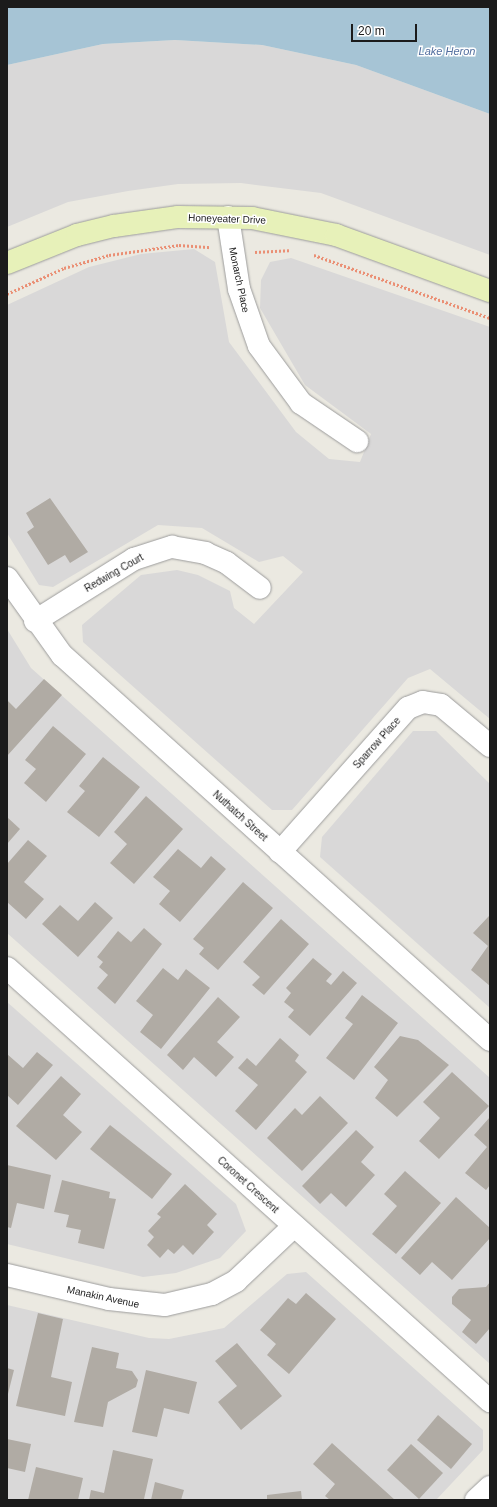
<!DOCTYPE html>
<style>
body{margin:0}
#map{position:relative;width:497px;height:1507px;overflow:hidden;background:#ebe9e1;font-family:Arial,sans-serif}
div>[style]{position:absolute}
.residential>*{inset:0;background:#d9d8d8}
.water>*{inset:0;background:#a6c4d5}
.building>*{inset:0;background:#b0aba4}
.path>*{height:2.5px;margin-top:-1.25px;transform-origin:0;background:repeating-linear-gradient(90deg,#ea8f74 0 2px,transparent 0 4px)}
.roads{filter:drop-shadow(0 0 1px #9c9c9c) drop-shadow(0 0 1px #9c9c9c)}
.street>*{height:22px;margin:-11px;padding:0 11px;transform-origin:11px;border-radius:11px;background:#fff}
.secondary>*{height:22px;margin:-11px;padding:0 11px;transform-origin:11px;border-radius:11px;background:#e7f1b9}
span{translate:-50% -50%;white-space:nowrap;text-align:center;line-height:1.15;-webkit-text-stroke:3px #fff;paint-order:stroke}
.street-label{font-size:10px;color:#1b1b1b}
.water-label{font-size:11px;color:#536f9f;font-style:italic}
.frame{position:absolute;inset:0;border:8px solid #1b1b1b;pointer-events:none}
.scale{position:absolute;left:351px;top:24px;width:66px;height:18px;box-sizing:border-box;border:2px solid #1b1b1b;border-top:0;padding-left:5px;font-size:12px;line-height:14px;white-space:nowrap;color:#1b1b1b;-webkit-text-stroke:3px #fff;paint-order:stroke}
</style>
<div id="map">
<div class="residential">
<i style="clip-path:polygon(175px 40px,262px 45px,356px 65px,490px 114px,490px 255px,321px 193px,241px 183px,178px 184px,128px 191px,68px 202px,7px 227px,7px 65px,103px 44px)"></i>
<i style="clip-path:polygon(194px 249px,215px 262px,229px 342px,296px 432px,329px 459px,360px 462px,371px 434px,305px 385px,260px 308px,261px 280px,270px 262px,291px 258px,490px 327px,490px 719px,430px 669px,408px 678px,292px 810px,272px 810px,83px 642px,82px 625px,141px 575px,177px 570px,198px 575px,230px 591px,234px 608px,254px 624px,303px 572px,283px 556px,259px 562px,202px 528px,158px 525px,53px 587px,39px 585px,7px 533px,7px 305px,89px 267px,141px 254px)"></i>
<i style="clip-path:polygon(7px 629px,31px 668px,490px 1078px,490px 1364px,7px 933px)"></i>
<i style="clip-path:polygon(413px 731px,436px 731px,490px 784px,490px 1008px,320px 857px,322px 837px)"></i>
<i style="clip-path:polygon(7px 1002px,236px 1204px,246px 1231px,220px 1258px,176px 1273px,143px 1277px,7px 1244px)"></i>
<i style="clip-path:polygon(306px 1272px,483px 1430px,483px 1450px,436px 1500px,7px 1500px,7px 1305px,149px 1338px,169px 1339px,224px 1328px,287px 1274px)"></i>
</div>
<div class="water">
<i style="clip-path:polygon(7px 7px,490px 7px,490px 114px,356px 65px,262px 45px,175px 40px,103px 44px,7px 65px)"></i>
</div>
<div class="building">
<i style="clip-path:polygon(50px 498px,88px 552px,70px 563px,65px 555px,48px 565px,27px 532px,34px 527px,26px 513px)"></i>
<i style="clip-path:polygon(44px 679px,62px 695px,7px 756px,7px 700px,16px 709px)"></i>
<i style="clip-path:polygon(53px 726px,86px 754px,46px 802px,24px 783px,36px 769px,25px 760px)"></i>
<i style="clip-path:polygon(103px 757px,140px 787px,99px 837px,67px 812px,85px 791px,79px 786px)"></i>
<i style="clip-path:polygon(146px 796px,183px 829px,134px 884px,110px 863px,127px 844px,114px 832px)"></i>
<i style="clip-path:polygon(7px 817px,20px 829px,7px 844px)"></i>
<i style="clip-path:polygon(28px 840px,47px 856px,24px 882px,44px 899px,26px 919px,7px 902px,7px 864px)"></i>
<i style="clip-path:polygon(178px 849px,201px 868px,211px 856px,226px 869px,180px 922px,159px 904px,170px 891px,153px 877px)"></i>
<i style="clip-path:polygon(243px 882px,273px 908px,218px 970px,199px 954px,204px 948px,193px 939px)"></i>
<i style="clip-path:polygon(95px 902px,113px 918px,78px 957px,42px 924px,60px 905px,78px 921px)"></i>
<i style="clip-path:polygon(489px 916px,490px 917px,490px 986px,471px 970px,488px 946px,473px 933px)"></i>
<i style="clip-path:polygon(281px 919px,309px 944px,264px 995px,252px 985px,260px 977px,243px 962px)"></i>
<i style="clip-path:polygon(144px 928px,162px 944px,115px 1004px,97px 988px,108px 975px,99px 967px,103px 962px,97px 957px,118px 931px,131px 942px)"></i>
<i style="clip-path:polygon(313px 958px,332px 974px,326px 981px,331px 985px,343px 971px,357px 983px,310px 1036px,288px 1017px,294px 1010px,284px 1002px,291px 993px,286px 988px)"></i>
<i style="clip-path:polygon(163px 968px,178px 980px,186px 969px,210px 988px,161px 1049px,140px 1032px,153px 1015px,136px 1001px)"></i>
<i style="clip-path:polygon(362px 995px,398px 1023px,354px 1080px,326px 1058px,353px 1024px,345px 1018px)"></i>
<i style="clip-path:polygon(218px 997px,240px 1017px,217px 1042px,234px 1057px,216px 1077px,194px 1057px,183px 1070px,167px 1055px)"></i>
<i style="clip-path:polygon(400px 1036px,418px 1040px,449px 1065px,397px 1117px,375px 1098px,388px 1080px,374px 1067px)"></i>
<i style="clip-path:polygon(280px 1038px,299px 1055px,295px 1061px,307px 1072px,256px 1130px,235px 1111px,258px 1085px,238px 1068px,247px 1058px,256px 1066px)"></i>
<i style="clip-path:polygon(37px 1052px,53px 1065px,18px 1105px,7px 1095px,7px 1054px,23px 1068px)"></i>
<i style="clip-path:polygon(452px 1072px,489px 1106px,439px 1159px,419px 1141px,440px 1118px,423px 1102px)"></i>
<i style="clip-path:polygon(61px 1076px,81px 1094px,63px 1115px,82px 1132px,56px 1160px,16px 1126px)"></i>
<i style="clip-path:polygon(320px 1096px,348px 1123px,302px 1171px,267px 1138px,295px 1108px,302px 1115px)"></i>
<i style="clip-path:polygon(490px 1117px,490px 1185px,486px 1190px,465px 1173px,487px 1147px,474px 1135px)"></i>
<i style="clip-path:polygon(110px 1125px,172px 1174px,152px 1199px,90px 1149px)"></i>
<i style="clip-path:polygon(356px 1130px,374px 1147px,361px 1162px,375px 1175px,346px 1207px,331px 1193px,320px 1204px,302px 1186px)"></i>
<i style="clip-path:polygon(7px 1165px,51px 1175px,44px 1209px,17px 1203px,11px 1228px,7px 1227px)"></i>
<i style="clip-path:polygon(405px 1171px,441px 1203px,396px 1254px,372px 1234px,397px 1206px,384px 1194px)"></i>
<i style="clip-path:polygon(62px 1180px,110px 1192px,109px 1198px,116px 1199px,104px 1249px,78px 1243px,81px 1230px,66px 1227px,69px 1215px,54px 1212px)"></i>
<i style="clip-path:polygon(185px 1184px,217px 1214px,207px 1225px,214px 1232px,193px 1255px,183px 1245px,174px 1254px,168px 1249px,160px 1258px,147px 1245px,154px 1237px,148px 1231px,161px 1217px,157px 1214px)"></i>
<i style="clip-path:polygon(456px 1197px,490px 1228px,490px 1238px,452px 1280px,432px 1262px,420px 1275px,401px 1258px)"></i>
<i style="clip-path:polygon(490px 1282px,490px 1328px,476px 1344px,462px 1332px,471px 1320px,452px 1304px,452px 1297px,459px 1289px,486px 1287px)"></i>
<i style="clip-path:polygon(306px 1293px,336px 1319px,289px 1374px,267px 1355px,276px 1344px,260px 1330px,288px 1298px,296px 1304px)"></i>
<i style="clip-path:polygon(38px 1313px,63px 1319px,51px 1377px,72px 1382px,65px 1416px,16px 1406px)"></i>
<i style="clip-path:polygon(237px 1343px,282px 1396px,241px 1430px,218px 1402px,237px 1386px,215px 1361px)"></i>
<i style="clip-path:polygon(92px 1347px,119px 1353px,116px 1368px,132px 1371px,138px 1380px,136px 1387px,108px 1402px,103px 1427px,74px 1422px)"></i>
<i style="clip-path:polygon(7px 1368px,14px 1370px,8px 1394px,7px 1394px)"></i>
<i style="clip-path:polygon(146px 1370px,197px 1382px,189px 1414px,164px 1408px,157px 1437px,132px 1432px)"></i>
<i style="clip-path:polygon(438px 1415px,472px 1444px,451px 1469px,417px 1440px)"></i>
<i style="clip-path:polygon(7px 1439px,31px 1444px,25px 1472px,7px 1468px)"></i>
<i style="clip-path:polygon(332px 1443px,395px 1500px,330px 1500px,325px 1496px,335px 1484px,313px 1464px)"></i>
<i style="clip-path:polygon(411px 1444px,443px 1473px,419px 1499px,387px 1470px)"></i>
<i style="clip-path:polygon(113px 1450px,153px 1459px,144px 1499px,89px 1500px,91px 1490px,104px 1493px)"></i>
<i style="clip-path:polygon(36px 1467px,83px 1478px,78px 1500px,28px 1500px)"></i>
<i style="clip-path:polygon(155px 1482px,184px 1490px,181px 1500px,151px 1500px)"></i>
<i style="clip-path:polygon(301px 1491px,302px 1500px,267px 1500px,267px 1495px)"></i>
</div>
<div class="path">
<i style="left:255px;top:252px;width:34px;rotate:-3deg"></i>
<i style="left:314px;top:255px;width:187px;rotate:19.7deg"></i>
<i style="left:7px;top:294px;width:63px;rotate:-24.5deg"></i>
<i style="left:64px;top:268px;width:47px;rotate:-16.1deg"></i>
<i style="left:109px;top:255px;width:71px;rotate:-8.1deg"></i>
<i style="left:179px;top:245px;width:32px;rotate:4deg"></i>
</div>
<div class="roads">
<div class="street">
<i style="left:228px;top:217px;width:73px;rotate:81.3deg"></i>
<i style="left:239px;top:289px;width:60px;rotate:70.7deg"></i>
<i style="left:259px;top:346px;width:71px;rotate:53.6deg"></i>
<i style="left:301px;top:403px;width:68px;rotate:34.2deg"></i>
<i style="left:7px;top:578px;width:95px;rotate:54.5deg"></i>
<i style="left:62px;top:655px;width:576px;rotate:41.97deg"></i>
<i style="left:35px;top:621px;width:117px;rotate:-32.1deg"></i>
<i style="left:134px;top:559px;width:40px;rotate:-18deg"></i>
<i style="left:172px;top:547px;width:34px;rotate:10deg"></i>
<i style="left:205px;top:553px;width:24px;rotate:24deg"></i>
<i style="left:227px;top:563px;width:41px;rotate:37.1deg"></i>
<i style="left:280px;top:852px;width:193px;rotate:-48.4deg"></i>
<i style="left:408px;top:708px;width:16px;rotate:-22deg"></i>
<i style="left:423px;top:702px;width:18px;rotate:9deg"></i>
<i style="left:441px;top:705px;width:64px;rotate:39.9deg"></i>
<i style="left:7px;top:968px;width:649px;rotate:41.88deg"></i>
<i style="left:7px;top:1275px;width:105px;rotate:13.2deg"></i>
<i style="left:109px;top:1299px;width:56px;rotate:6.1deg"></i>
<i style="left:165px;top:1305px;width:48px;rotate:-13.2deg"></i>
<i style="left:212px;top:1294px;width:27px;rotate:-28deg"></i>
<i style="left:236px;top:1281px;width:80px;rotate:-43.5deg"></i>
<i style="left:476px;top:1500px;width:19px;rotate:-43deg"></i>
</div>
<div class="secondary">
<i style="left:7px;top:263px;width:75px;rotate:-21.8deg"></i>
<i style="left:77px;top:235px;width:38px;rotate:-14deg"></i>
<i style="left:114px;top:226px;width:65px;rotate:-8deg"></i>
<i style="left:178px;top:217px;width:74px;rotate:0.8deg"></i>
<i style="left:252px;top:218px;width:86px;rotate:11.4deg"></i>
<i style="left:336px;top:235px;width:164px;rotate:20deg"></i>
</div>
</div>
<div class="street-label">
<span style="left:227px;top:219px;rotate:2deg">Honeyeater Drive</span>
<span style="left:239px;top:280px;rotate:78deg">Monarch Place</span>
<span style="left:114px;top:573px;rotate:-30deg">Redwing Court</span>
<span style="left:377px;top:743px;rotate:-48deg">Sparrow Place</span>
<span style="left:240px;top:816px;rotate:42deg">Nuthatch Street</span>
<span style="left:248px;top:1185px;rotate:42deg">Coronet Crescent</span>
<span style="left:103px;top:1297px;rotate:12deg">Manakin Avenue</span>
</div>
<div class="water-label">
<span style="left:447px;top:51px">Lake Heron</span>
</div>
<div class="frame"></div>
<div class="scale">20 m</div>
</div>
